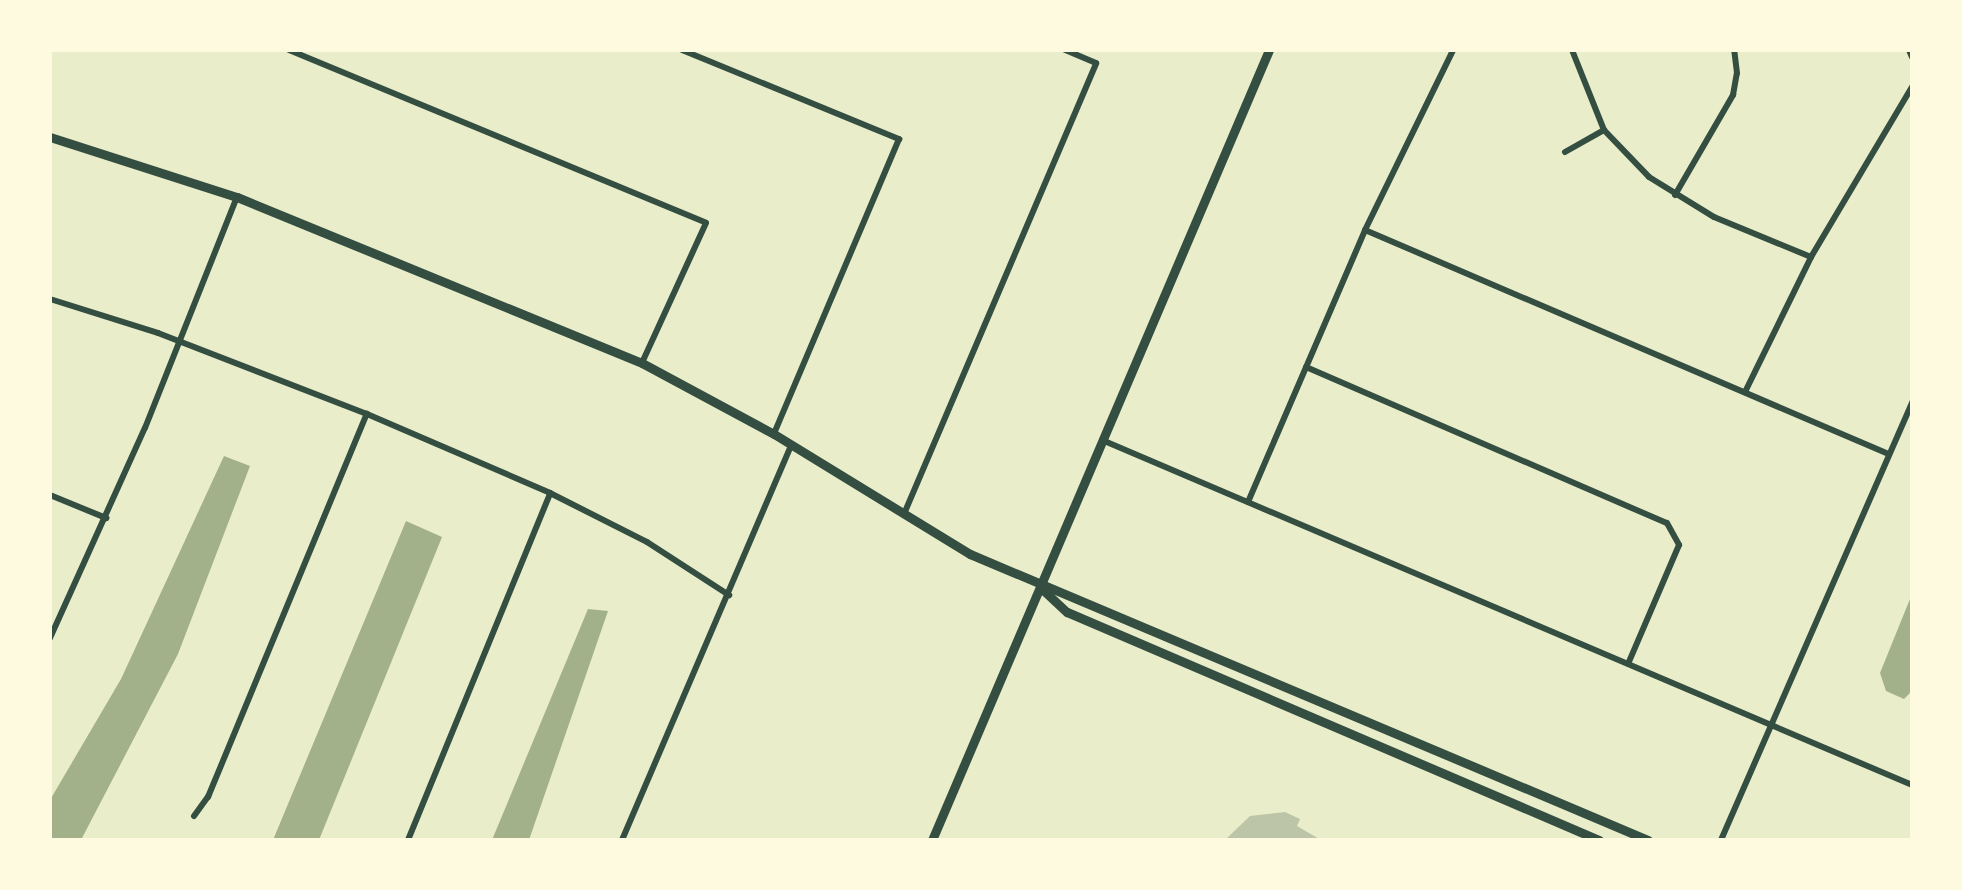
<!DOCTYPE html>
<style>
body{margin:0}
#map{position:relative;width:1962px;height:890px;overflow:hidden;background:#e9edc9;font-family:Quicksand,sans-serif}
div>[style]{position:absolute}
.water>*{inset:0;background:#a3b18a}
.building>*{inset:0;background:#bcc5a7}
.minor>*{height:6px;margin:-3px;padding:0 3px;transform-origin:3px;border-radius:3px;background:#344e41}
.tertiary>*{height:9px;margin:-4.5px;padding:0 4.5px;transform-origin:4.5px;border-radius:4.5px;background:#344e41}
span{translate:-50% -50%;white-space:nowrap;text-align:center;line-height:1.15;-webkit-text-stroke:8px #fefae0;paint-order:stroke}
.frame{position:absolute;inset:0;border:52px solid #fefae0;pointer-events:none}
</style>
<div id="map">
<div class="water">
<i style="clip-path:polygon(224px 456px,250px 466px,178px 654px,81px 840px,50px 840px,50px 800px,121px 679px)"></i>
<i style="clip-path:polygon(406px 521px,442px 537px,319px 840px,273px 840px)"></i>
<i style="clip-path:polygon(1912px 594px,1912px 691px,1904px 699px,1886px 691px,1880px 673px)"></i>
<i style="clip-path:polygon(588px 609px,608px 611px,529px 840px,492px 840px)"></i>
</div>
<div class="building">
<i style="clip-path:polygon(1285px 812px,1300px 819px,1297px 826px,1321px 840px,1225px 840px,1250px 816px)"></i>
</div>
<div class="minor">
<i style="left:289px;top:50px;width:451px;rotate:22.5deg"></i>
<i style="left:706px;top:223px;width:154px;rotate:114.6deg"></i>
<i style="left:682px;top:50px;width:235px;rotate:22.3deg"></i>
<i style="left:899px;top:139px;width:320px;rotate:113deg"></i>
<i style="left:1572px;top:50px;width:86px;rotate:68.2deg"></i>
<i style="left:1604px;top:130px;width:65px;rotate:46.2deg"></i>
<i style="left:1649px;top:177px;width:76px;rotate:31.6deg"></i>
<i style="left:1714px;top:217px;width:105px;rotate:22.4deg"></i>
<i style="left:1909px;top:50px;width:8px;rotate:67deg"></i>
<i style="left:1565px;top:152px;width:45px;rotate:-29.4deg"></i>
<i style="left:1675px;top:195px;width:116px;rotate:-59.9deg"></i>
<i style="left:1733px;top:95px;width:22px;rotate:-80deg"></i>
<i style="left:1737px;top:73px;width:23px;rotate:-97deg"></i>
<i style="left:1365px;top:230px;width:567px;rotate:23.17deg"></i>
<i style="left:50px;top:299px;width:113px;rotate:17.5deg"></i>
<i style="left:158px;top:333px;width:224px;rotate:21.2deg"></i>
<i style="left:367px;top:414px;width:199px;rotate:23.3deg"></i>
<i style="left:550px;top:493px;width:109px;rotate:26.8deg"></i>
<i style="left:647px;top:542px;width:98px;rotate:32.9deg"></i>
<i style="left:1306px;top:367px;width:393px;rotate:23.4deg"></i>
<i style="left:1667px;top:523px;width:25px;rotate:61deg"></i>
<i style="left:1679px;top:545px;width:129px;rotate:113.2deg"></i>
<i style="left:1745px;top:392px;width:150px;rotate:-63.9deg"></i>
<i style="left:1811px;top:257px;width:198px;rotate:-59.3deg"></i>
<i style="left:1102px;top:440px;width:880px;rotate:23.07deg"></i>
<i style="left:50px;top:495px;width:61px;rotate:22.3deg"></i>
<i style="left:1248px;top:502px;width:296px;rotate:-66.7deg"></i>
<i style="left:1365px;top:230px;width:200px;rotate:-63.9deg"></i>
<i style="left:904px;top:514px;width:490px;rotate:-66.9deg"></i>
<i style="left:1096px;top:63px;width:34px;rotate:-157deg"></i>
<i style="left:50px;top:638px;width:230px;rotate:-65.7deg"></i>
<i style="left:145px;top:428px;width:249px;rotate:-68.3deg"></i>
<i style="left:194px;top:816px;width:24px;rotate:-54deg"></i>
<i style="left:208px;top:797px;width:415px;rotate:-67.5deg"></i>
<i style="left:408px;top:840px;width:375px;rotate:-67.7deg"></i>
<i style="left:622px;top:840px;width:430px;rotate:-66.8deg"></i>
<i style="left:1721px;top:840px;width:478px;rotate:-66.4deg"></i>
</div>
<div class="tertiary">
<i style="left:50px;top:137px;width:196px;rotate:17.8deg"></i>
<i style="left:237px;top:197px;width:438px;rotate:22.3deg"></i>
<i style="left:642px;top:363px;width:150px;rotate:28.3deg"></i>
<i style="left:774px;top:434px;width:230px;rotate:31.5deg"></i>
<i style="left:970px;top:554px;width:736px;rotate:22.87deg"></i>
<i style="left:1042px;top:589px;width:34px;rotate:43deg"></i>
<i style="left:1067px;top:612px;width:579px;rotate:23.2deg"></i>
<i style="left:932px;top:840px;width:859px;rotate:-66.9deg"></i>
</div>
<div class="frame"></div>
</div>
